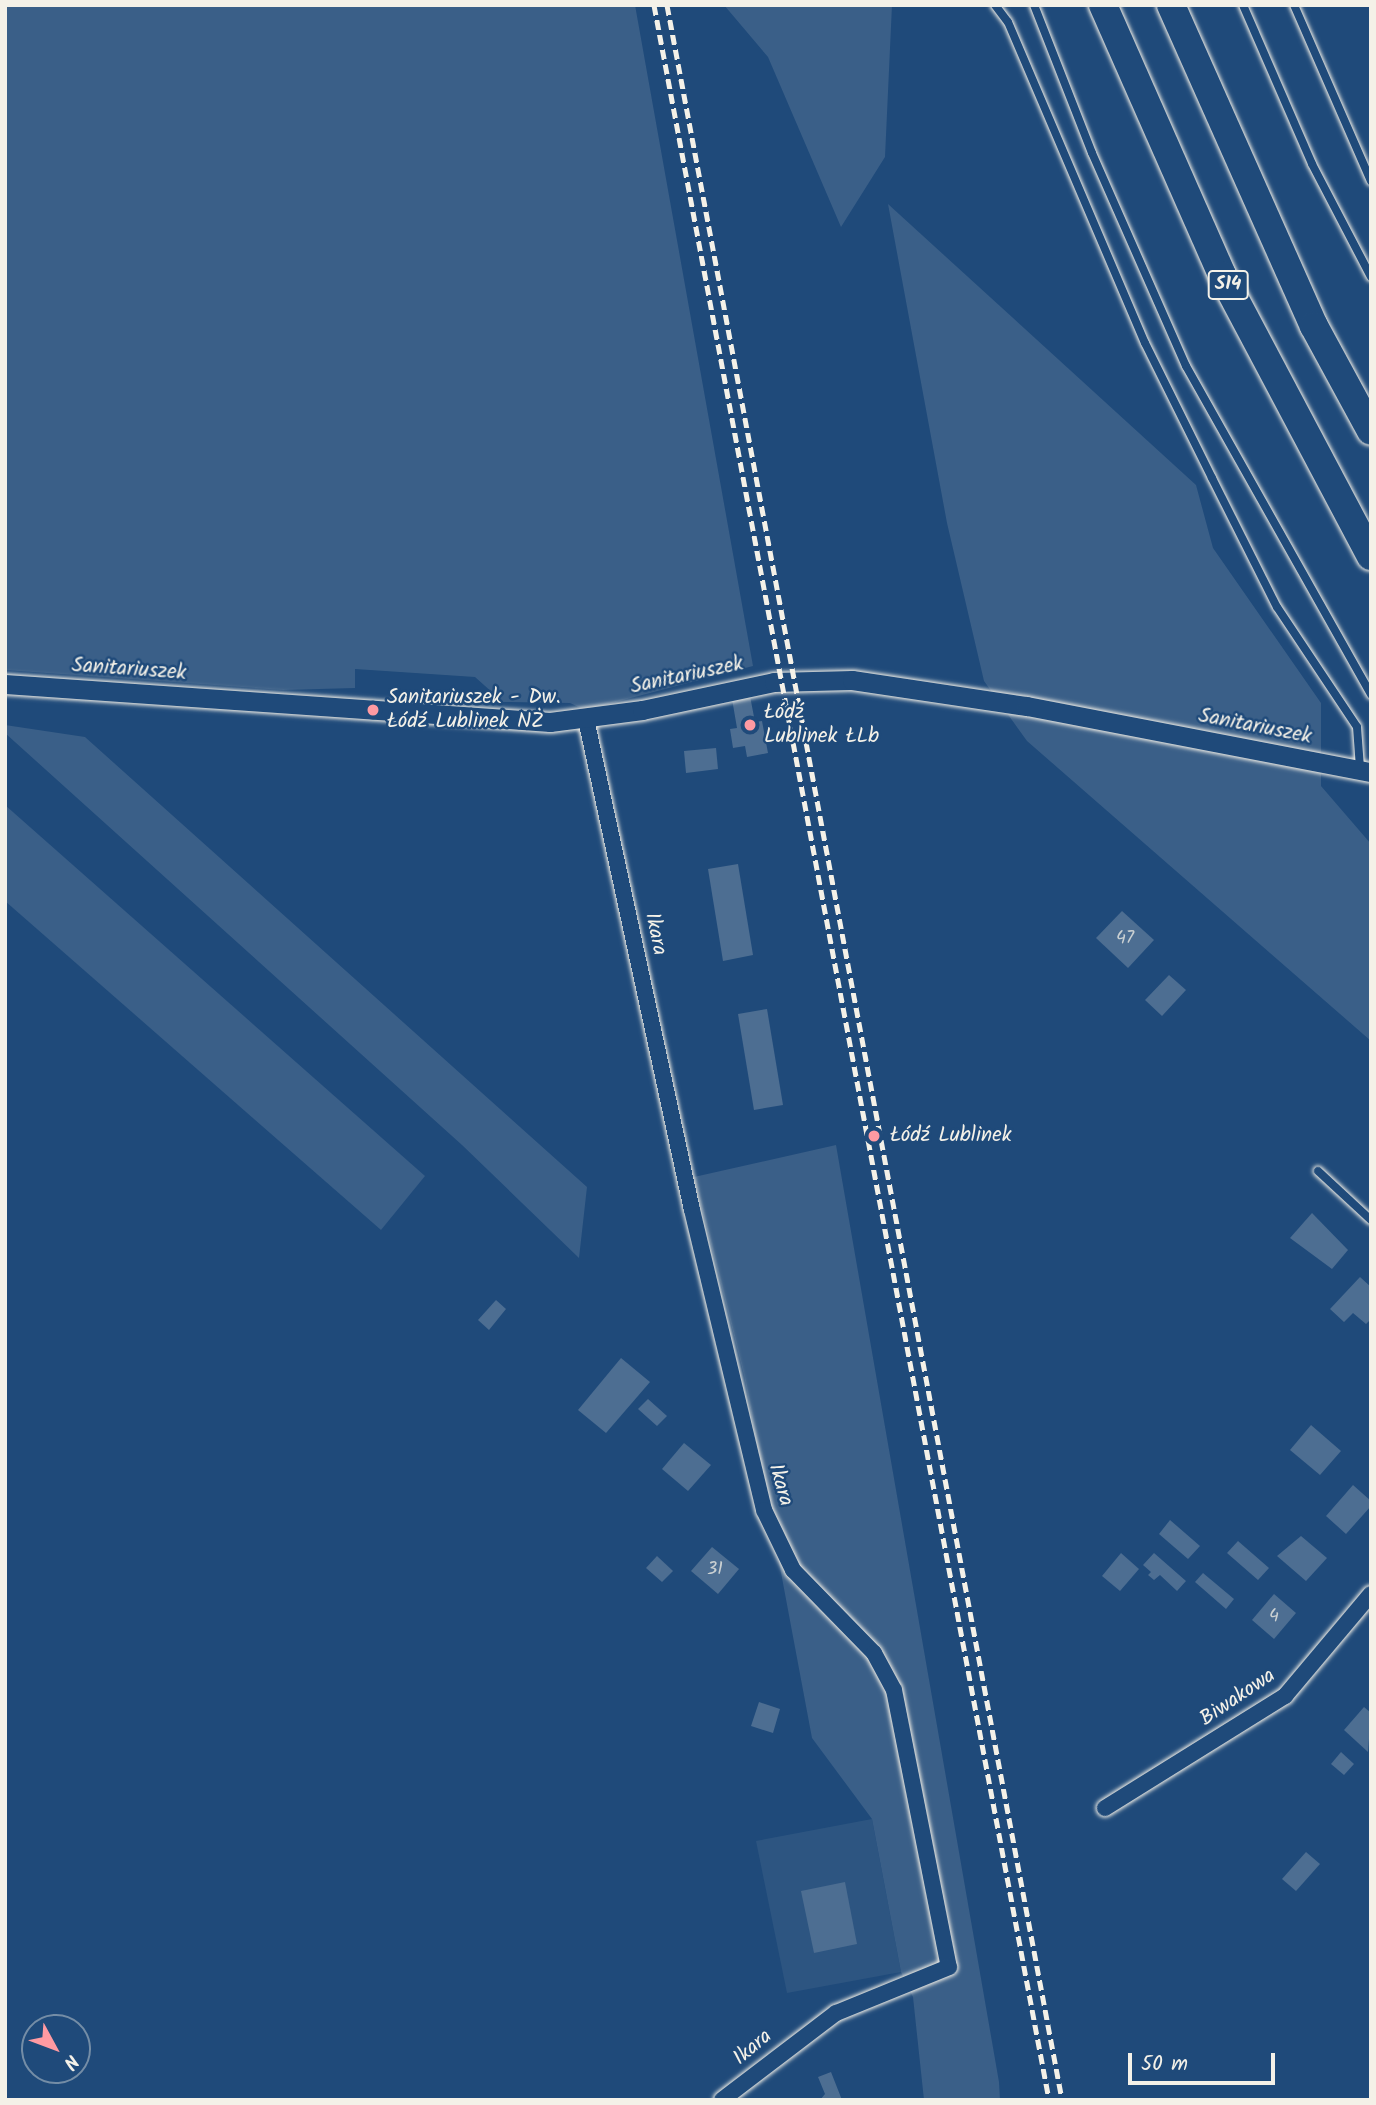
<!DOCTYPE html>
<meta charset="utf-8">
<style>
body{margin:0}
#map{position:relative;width:1376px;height:2105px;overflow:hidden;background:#1f4a7a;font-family:Kalam,sans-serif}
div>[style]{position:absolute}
.built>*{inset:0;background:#2d5581}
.green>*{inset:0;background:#3a5f88}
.building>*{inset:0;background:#4d6e92}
.roads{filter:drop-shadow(0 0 2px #f4f1e8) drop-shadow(0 0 2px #f4f1e8)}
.service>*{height:8px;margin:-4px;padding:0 4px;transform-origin:4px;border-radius:4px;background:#1f4a7a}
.minor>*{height:16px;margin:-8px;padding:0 8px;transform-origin:8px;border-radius:8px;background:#1f4a7a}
.tertiary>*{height:19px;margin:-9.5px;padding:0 9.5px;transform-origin:9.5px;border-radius:9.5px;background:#1f4a7a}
.motorway>*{height:28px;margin:-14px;padding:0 14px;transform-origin:14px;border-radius:14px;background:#1f4a7a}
.rail>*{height:5px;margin-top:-2.5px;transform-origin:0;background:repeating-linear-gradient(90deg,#f4f1e8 0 10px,transparent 0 15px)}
.dots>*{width:19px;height:19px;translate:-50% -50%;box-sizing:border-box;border:4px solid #1f4a7a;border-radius:50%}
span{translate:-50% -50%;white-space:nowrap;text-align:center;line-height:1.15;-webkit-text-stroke:5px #1f4a7a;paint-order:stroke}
.number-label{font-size:18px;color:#cad0d2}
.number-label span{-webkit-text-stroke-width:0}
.shield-label span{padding:2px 5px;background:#1f4a7a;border:2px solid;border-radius:5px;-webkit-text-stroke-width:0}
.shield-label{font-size:19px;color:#f4f1e8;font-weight:700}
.street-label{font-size:21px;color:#f4f1e8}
.poi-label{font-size:21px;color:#f4f1e8}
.left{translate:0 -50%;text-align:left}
.frame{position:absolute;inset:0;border:7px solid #f4f1e8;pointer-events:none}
.north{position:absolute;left:21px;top:2014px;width:70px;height:70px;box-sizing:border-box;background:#1f4a7a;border:2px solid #748da6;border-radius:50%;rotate:131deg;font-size:19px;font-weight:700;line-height:28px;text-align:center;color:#f4f1e8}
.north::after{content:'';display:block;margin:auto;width:24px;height:32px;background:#ff9aa2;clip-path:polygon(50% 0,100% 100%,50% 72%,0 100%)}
.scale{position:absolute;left:1128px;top:2053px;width:147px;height:32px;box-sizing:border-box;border:4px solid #f4f1e8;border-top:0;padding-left:9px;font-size:21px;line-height:24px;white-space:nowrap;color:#f4f1e8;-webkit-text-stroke:5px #1f4a7a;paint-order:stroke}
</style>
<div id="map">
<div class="built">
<i style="clip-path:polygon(872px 1819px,901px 1972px,787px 1993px,756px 1841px)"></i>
</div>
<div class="green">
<i style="clip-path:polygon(5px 5px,635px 5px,753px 666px,585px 710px,570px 703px,503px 702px,475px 677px,355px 669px,355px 688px,283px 690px,5px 670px)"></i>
<i style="clip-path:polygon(724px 5px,892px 5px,885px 157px,841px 227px,768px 57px)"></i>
<i style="clip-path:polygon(888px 204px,1196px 485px,1213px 548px,1321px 703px,1321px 786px,1371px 844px,1371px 1041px,1027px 741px,984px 681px,947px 523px)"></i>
<i style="clip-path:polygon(5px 725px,85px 737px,587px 1187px,579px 1258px,462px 1145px,5px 733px)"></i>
<i style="clip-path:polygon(5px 805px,425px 1176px,381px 1230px,5px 901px)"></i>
<i style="clip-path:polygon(836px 1145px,999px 2082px,1000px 2100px,924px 2100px,913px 1997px,901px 1972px,872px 1819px,812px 1738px,744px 1375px,694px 1177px)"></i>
</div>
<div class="building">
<i style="clip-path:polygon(750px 696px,755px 722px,762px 721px,768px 753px,747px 757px,745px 746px,733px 748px,730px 729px,737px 728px,732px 699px)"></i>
<i style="clip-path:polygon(716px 748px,718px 769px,686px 773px,684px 751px)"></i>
<i style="clip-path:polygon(738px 864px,753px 955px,723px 961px,708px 869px)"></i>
<i style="clip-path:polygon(1122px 911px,1154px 940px,1128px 968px,1096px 938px)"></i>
<i style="clip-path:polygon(1169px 975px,1186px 990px,1162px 1016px,1145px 1000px)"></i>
<i style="clip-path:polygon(767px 1009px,783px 1105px,754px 1110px,738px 1014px)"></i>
<i style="clip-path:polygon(1312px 1213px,1348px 1250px,1332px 1269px,1290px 1238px)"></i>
<i style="clip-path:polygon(1360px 1277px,1371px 1287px,1371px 1319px,1366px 1324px,1353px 1313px,1344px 1322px,1330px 1309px)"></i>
<i style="clip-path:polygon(496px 1300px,506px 1309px,489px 1330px,478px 1320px)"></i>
<i style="clip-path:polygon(621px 1358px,650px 1382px,606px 1433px,578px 1410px)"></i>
<i style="clip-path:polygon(648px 1399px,667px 1416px,657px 1426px,638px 1409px)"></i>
<i style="clip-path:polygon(1311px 1425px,1341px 1451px,1320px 1475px,1290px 1450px)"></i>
<i style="clip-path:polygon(684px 1443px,711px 1465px,688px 1491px,662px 1469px)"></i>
<i style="clip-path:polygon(1353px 1485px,1371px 1501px,1371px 1506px,1346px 1534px,1326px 1516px)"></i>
<i style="clip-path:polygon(1170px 1520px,1200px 1546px,1188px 1559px,1159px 1534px)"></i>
<i style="clip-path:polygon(1301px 1536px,1327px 1558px,1306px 1581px,1277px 1556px)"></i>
<i style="clip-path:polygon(1238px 1541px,1269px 1568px,1258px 1580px,1227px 1553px)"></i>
<i style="clip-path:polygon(712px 1547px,739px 1569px,718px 1594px,691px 1571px)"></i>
<i style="clip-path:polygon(1121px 1553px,1139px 1569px,1120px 1591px,1102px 1576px)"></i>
<i style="clip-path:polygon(1154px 1553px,1186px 1581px,1177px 1591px,1160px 1575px,1154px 1580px,1148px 1575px,1151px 1572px,1143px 1565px)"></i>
<i style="clip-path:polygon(657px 1556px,673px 1571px,662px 1582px,646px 1568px)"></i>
<i style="clip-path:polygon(1203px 1573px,1234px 1599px,1226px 1609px,1195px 1582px)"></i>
<i style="clip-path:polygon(1274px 1594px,1296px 1613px,1274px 1639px,1252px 1620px)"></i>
<i style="clip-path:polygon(759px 1702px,780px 1709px,773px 1733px,751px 1726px)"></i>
<i style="clip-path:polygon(1364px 1707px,1371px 1713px,1368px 1752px,1344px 1730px)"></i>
<i style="clip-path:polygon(1341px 1752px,1354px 1764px,1344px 1775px,1331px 1764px)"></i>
<i style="clip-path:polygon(1306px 1852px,1320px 1864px,1296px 1891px,1282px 1879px)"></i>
<i style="clip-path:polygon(845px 1882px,857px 1944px,814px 1953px,801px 1891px)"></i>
<i style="clip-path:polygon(831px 2072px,842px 2100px,820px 2100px,825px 2094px,818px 2077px)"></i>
</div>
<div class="roads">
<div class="service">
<i style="left:995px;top:5px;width:21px;rotate:53deg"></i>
<i style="left:1008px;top:22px;width:349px;rotate:66.9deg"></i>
<i style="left:1145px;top:343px;width:151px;rotate:63.6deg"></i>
<i style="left:1212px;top:478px;width:144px;rotate:63.3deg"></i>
<i style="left:1277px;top:607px;width:144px;rotate:56.3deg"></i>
<i style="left:1357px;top:727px;width:41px;rotate:85.8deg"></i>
<i style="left:1034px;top:5px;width:159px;rotate:68.6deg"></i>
<i style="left:1092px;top:153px;width:233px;rotate:66.2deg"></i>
<i style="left:1186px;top:366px;width:377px;rotate:60.6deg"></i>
<i style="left:1243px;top:5px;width:173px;rotate:66.5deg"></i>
<i style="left:1312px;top:164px;width:127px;rotate:62.4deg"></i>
<i style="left:1294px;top:5px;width:192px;rotate:66.4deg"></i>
<i style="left:1318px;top:1171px;width:72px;rotate:42.8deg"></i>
</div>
<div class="minor">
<i style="left:586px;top:719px;width:502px;rotate:77.82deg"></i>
<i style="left:692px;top:1210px;width:309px;rotate:76.5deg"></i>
<i style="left:764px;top:1510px;width:67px;rotate:64.2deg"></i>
<i style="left:793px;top:1570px;width:116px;rotate:45.7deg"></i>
<i style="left:874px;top:1653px;width:42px;rotate:61.6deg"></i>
<i style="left:894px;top:1690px;width:282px;rotate:78.8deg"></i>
<i style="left:949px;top:1967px;width:122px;rotate:157.8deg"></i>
<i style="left:836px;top:2013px;width:143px;rotate:142.7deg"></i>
<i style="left:1105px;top:1808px;width:212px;rotate:-31.9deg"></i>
<i style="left:1285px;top:1696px;width:133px;rotate:-49.9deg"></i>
</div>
<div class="tertiary">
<i style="left:5px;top:684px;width:546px;rotate:3.99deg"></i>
<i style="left:550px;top:722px;width:93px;rotate:-7.4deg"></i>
<i style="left:642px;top:710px;width:135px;rotate:-12deg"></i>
<i style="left:774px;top:682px;width:78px;rotate:-1.5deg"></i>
<i style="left:852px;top:680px;width:177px;rotate:8.5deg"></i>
<i style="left:1027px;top:706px;width:350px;rotate:10.9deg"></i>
</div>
<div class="motorway">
<i style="left:1103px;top:5px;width:295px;rotate:66.2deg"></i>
<i style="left:1222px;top:275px;width:318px;rotate:62.1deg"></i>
<i style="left:1171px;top:5px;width:351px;rotate:66deg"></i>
<i style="left:1314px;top:326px;width:119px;rotate:61.5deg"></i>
</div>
</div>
<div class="rail">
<i style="left:654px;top:5px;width:2132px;rotate:79.32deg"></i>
<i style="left:667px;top:5px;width:2132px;rotate:79.32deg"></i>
</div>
<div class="dots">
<i style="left:373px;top:710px;background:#ff9aa2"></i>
<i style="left:750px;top:725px;background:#ff9aa2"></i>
<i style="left:874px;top:1136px;background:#ff9aa2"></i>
</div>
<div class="number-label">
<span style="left:1125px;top:939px">47</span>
<span style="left:715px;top:1570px">31</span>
<span style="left:1274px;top:1617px">4</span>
</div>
<div class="shield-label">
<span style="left:1228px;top:285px">S14</span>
</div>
<div class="street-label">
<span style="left:129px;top:670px;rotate:4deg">Sanitariuszek</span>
<span style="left:687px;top:676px;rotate:-12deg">Sanitariuszek</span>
<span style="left:1255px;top:727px;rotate:11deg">Sanitariuszek</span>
<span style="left:655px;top:934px;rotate:78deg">Ikara</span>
<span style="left:780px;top:1485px;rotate:74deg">Ikara</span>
<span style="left:1238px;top:1698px;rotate:-34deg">Biwakowa</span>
<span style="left:753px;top:2048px;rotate:-40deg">Ikara</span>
</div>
<div class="poi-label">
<span class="left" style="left:387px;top:710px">Sanitariuszek - Dw.<br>Łódź Lublinek NŻ</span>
<span class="left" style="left:764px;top:725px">Łódź<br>Lublinek ŁLb</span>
<span class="left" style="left:890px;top:1136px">Łódź Lublinek</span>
</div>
<div class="frame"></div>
<div class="north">N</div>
<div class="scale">50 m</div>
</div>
